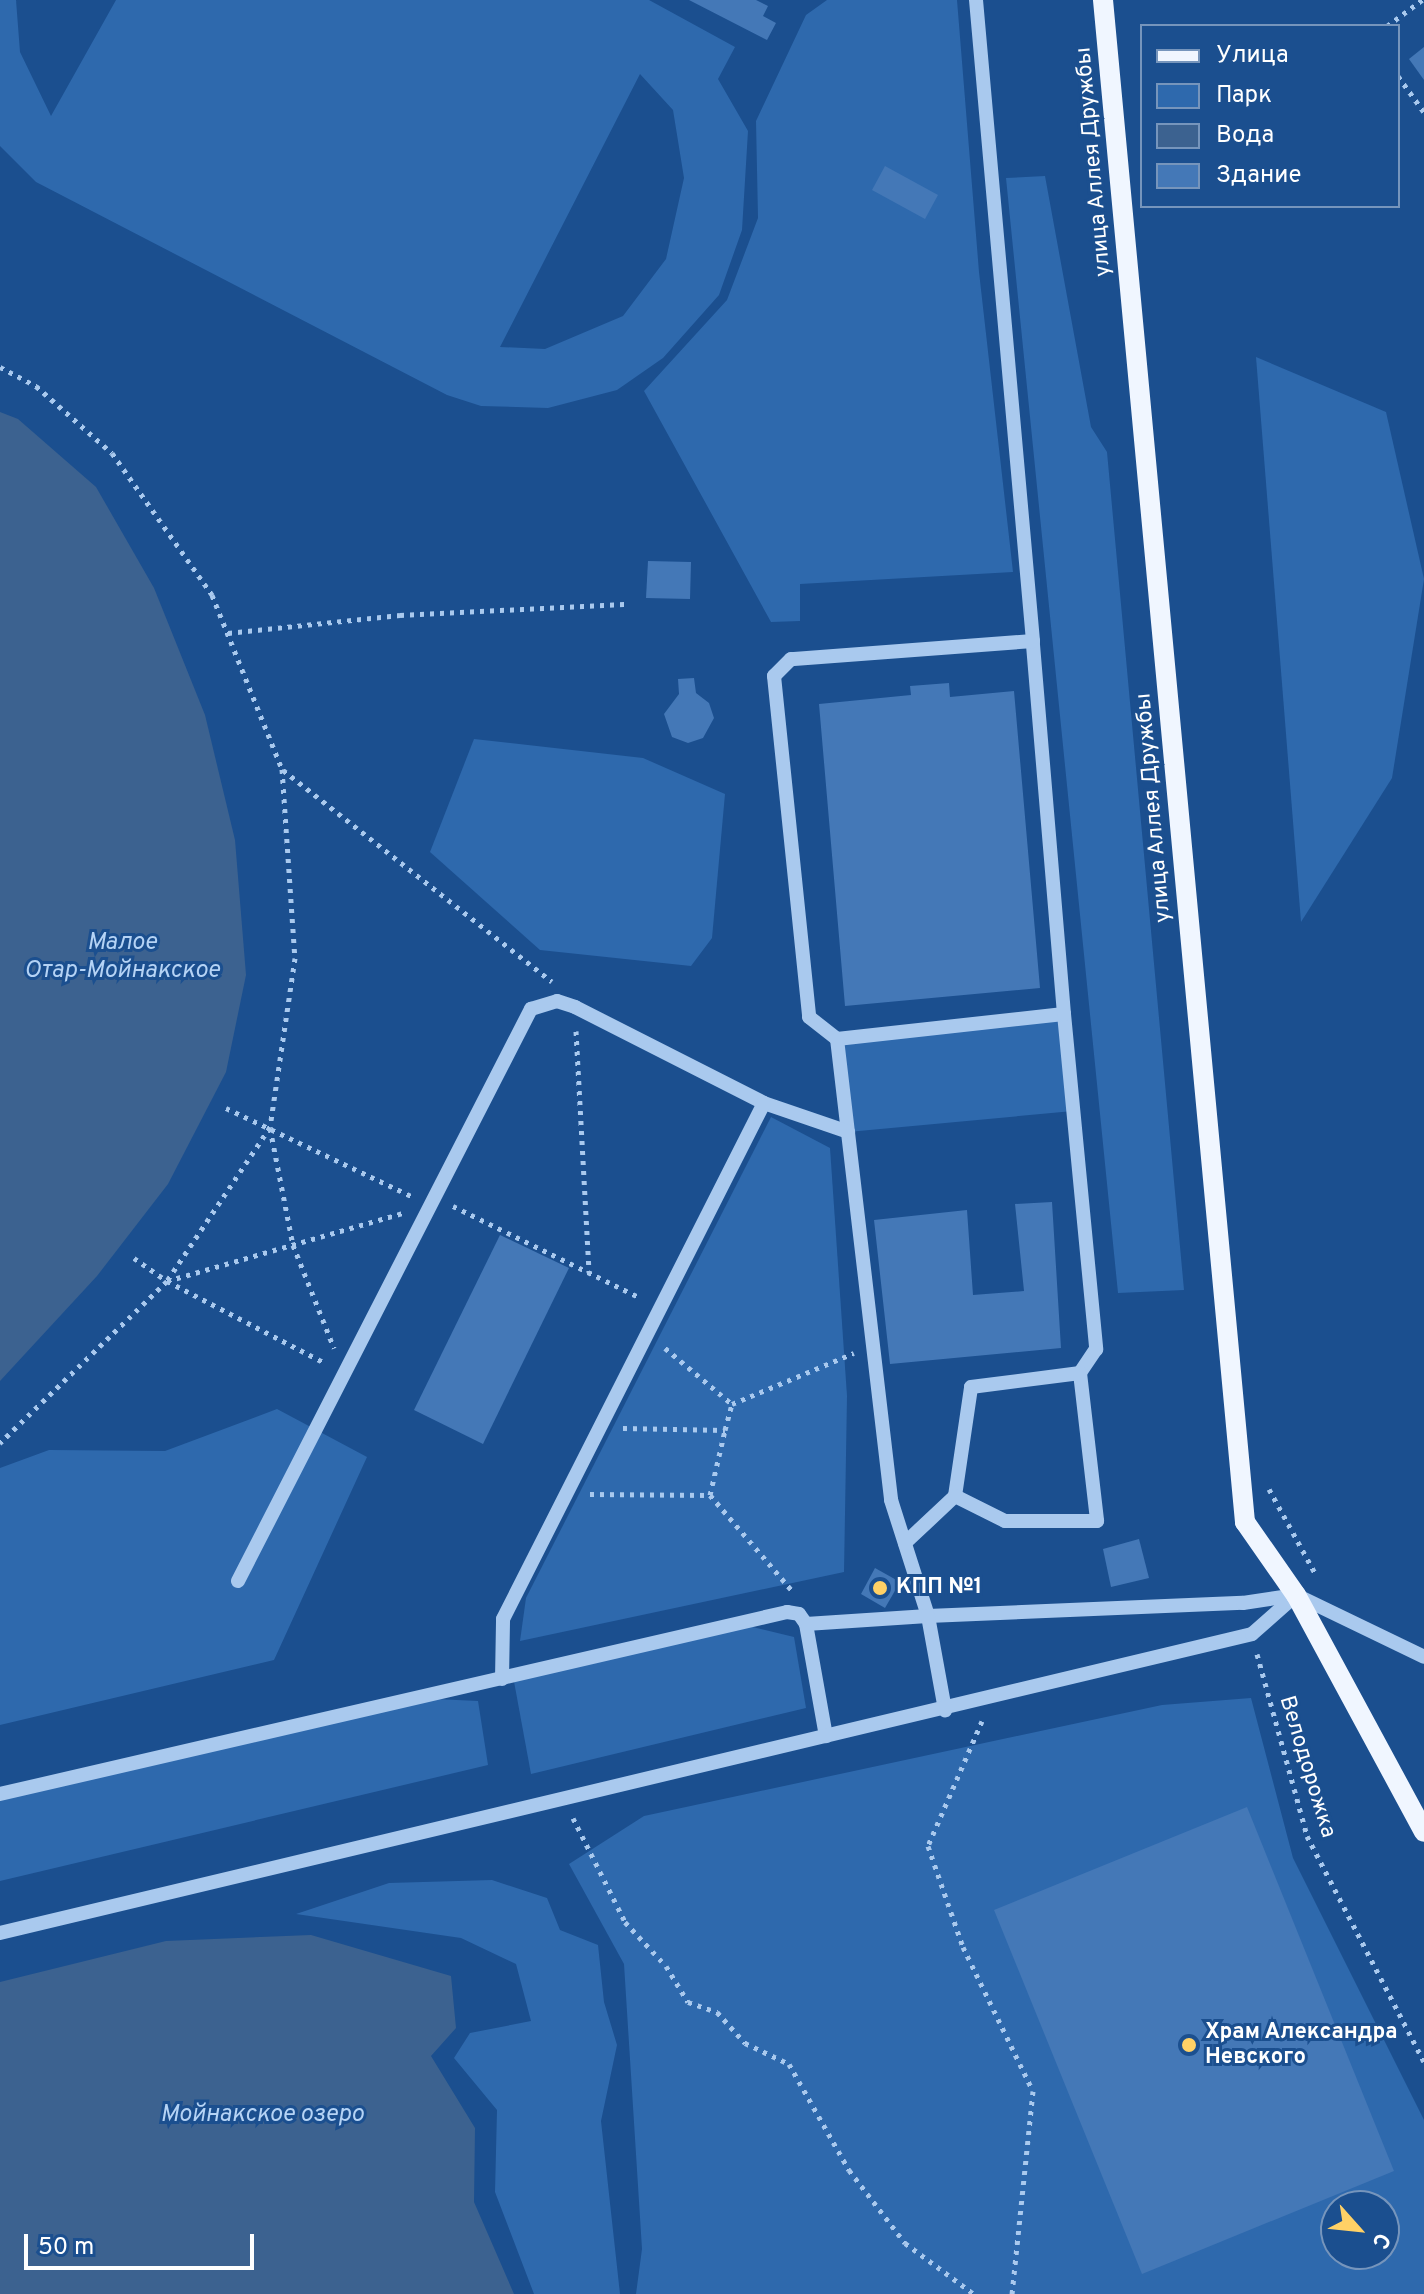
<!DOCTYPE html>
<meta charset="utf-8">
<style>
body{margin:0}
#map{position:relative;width:1424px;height:2294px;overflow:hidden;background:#1b4f8f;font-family:Overpass,sans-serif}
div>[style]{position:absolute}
.green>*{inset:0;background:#2e69ad}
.water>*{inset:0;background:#3c6290}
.building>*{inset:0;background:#4478b7}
.path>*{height:5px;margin-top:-2.5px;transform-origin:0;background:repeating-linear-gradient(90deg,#a9c9ee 0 4px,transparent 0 10px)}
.minor>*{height:14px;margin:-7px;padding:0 7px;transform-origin:7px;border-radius:7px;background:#a9c9ee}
.major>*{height:20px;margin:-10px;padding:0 10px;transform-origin:10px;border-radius:10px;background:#f0f6ff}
.dots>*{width:22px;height:22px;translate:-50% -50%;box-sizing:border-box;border:4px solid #1b4f8f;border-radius:50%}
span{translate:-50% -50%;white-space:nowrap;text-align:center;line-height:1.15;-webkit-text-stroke:6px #1b4f8f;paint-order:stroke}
.street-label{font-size:22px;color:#fff}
.poi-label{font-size:22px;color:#fff;font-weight:700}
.left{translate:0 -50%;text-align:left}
.water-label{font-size:24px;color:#b5d3f5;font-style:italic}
.legend{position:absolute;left:1140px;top:24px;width:260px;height:184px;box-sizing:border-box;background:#1b4f8f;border:2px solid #7695bc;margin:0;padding:10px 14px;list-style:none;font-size:24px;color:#fff}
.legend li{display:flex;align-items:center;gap:16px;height:40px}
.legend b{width:40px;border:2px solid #7695bc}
.north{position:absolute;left:1320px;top:2190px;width:80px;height:80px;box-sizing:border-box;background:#1b4f8f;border:2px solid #7695bc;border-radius:50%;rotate:117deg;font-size:22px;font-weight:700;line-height:32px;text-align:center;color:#fff}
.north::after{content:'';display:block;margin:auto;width:28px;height:36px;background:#ffd166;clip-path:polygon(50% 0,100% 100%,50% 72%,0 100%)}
.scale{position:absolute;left:24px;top:2234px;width:230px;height:36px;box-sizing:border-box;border:4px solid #fff;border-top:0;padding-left:10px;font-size:24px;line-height:28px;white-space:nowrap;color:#fff;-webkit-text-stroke:6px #1b4f8f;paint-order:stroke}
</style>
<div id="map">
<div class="green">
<i style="clip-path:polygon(evenodd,0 0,16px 0,20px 52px,51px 116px,116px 0,649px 0,735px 47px,718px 79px,748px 131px,742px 230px,719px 295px,663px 358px,617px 390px,548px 408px,481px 406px,447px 395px,36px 182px,0 146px,0 0,640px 74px,673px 110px,684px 178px,666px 259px,623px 316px,545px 349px,500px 347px,640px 74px)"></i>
<i style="clip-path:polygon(827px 0,957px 0,979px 272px,1013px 572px,800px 584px,800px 621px,771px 622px,644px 391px,727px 300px,758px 218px,756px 121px,806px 15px)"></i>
<i style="clip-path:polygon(1045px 176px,1091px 427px,1107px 452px,1184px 1290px,1118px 1293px,1006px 178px)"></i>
<i style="clip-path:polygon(1256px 357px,1386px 412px,1424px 579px,1392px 778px,1301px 922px)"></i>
<i style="clip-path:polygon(474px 739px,643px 758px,725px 794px,712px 938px,691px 966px,540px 950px,430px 852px)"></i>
<i style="clip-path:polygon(1064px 1014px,1073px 1111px,848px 1132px,837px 1039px)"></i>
<i style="clip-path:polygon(771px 1117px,830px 1148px,847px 1396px,844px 1572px,520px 1641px,526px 1598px)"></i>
<i style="clip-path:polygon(277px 1409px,367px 1457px,274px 1660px,0 1725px,0 1468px,49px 1450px,165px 1451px)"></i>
<i style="clip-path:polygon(740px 1624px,794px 1637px,806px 1708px,531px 1774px,513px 1676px)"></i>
<i style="clip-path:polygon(415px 1698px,478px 1701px,488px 1765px,0 1881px,0 1795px)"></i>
<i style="clip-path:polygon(evenodd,1251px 1698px,1293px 1858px,1424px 2120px,1424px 2294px,636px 2294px,642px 2249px,624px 1964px,569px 1864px,644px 1816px,1162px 1705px,1251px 1698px,1336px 2206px,1384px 2206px,1384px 2254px,1336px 2254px,1336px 2206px)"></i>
<i style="clip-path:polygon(492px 1880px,547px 1898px,560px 1930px,598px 1945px,604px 2002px,617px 2045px,601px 2121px,620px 2294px,534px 2294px,495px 2192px,497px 2110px,454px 2058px,470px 2033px,531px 2021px,516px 1964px,461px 1938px,296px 1914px,389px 1883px)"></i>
</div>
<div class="water">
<i style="clip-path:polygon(0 412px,18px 419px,96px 487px,154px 588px,205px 715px,235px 840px,246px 975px,226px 1072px,168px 1184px,97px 1276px,0 1381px)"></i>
<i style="clip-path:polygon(311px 1935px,451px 1976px,456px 2028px,431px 2056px,475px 2128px,474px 2202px,514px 2294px,0 2294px,0 1982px,166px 1941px)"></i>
</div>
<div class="building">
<i style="clip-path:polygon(689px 0,756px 0,768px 6px,763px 16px,776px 23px,767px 40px)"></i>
<i style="clip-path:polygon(1424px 47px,1424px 80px,1409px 59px)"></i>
<i style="clip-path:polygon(885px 166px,938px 195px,925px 219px,872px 190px)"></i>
<i style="clip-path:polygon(648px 561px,691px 562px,690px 599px,646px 598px)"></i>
<i style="clip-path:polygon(694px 678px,696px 693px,709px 703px,714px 718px,703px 738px,688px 743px,672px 737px,664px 714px,679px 694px,678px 679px)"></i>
<i style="clip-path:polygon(949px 683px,950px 697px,1014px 691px,1040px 988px,845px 1006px,819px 704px,911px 695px,910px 686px)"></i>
<i style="clip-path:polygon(1052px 1202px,1061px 1348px,890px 1364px,874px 1220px,967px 1210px,973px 1295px,1024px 1291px,1015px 1204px)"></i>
<i style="clip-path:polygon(500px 1235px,569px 1268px,483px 1444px,414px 1410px)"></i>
<i style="clip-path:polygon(1139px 1539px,1149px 1578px,1111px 1587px,1103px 1549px)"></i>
<i style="clip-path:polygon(875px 1568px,900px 1582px,885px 1608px,861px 1594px)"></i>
<i style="clip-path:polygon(1247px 1807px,1394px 2171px,1142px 2274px,994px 1910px)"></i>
</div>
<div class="path">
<i style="left:1387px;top:26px;width:44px;rotate:-36.6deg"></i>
<i style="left:1398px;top:76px;width:44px;rotate:54.2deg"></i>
<i style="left:0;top:367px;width:41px;rotate:27.8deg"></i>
<i style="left:36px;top:386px;width:101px;rotate:41.4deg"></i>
<i style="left:112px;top:453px;width:174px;rotate:54.8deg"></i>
<i style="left:212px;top:595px;width:188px;rotate:68.1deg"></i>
<i style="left:282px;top:769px;width:189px;rotate:86.1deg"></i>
<i style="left:295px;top:958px;width:171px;rotate:98.4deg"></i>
<i style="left:270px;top:1127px;width:185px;rotate:123.8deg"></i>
<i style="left:167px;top:1281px;width:233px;rotate:135.9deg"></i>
<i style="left:228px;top:633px;width:173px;rotate:-6deg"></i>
<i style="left:400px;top:615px;width:229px;rotate:-2.8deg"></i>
<i style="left:283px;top:770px;width:342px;rotate:38.2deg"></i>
<i style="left:576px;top:1031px;width:242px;rotate:86.9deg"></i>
<i style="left:226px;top:1108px;width:205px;rotate:25.4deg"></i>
<i style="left:270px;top:1128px;width:119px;rotate:78.9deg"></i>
<i style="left:293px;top:1245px;width:111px;rotate:68.3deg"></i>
<i style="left:453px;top:1206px;width:209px;rotate:26.1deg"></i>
<i style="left:134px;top:1258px;width:40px;rotate:34.9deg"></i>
<i style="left:167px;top:1281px;width:178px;rotate:27.4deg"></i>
<i style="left:167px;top:1281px;width:245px;rotate:-16.1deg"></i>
<i style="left:665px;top:1348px;width:87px;rotate:39.9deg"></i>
<i style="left:623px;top:1428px;width:102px;rotate:1.1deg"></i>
<i style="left:725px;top:1430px;width:27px;rotate:-75deg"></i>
<i style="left:732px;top:1404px;width:132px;rotate:-22.7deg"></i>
<i style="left:1269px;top:1489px;width:96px;rotate:61.3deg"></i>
<i style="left:590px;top:1494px;width:120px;rotate:0.5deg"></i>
<i style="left:710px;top:1495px;width:67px;rotate:-77deg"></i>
<i style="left:710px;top:1495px;width:128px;rotate:49.4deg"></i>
<i style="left:1257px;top:1654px;width:189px;rotate:74.6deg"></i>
<i style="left:1307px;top:1836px;width:254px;rotate:62.6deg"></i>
<i style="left:982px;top:1721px;width:136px;rotate:113.4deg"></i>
<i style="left:928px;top:1846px;width:107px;rotate:70.9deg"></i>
<i style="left:963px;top:1947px;width:160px;rotate:64.1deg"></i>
<i style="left:1033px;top:2091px;width:204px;rotate:95.9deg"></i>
<i style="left:573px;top:1818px;width:116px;rotate:63.4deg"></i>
<i style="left:625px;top:1922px;width:60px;rotate:47deg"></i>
<i style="left:666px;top:1966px;width:42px;rotate:58.6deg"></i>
<i style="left:688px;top:2002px;width:31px;rotate:19deg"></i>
<i style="left:717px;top:2012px;width:42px;rotate:47.9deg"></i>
<i style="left:745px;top:2043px;width:49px;rotate:25.5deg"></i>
<i style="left:789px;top:2064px;width:122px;rotate:60.5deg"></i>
<i style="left:849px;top:2170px;width:92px;rotate:52.5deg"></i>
<i style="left:905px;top:2243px;width:86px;rotate:36.5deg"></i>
</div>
<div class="minor">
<i style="left:976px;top:0;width:644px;rotate:84.92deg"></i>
<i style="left:1064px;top:1014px;width:337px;rotate:84.5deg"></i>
<i style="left:1096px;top:1349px;width:29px;rotate:124deg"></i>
<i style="left:837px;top:1039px;width:228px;rotate:-6.3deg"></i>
<i style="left:1064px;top:1014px;width:374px;rotate:-94.8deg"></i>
<i style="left:1033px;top:641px;width:243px;rotate:175.7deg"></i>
<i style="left:791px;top:659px;width:24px;rotate:135deg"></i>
<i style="left:774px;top:676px;width:343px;rotate:84.1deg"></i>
<i style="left:809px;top:1017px;width:36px;rotate:38deg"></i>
<i style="left:837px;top:1039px;width:464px;rotate:83.3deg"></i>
<i style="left:891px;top:1500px;width:122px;rotate:72.3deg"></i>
<i style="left:928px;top:1616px;width:315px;rotate:-2.4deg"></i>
<i style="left:1243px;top:1603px;width:54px;rotate:-8.6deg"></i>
<i style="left:1296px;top:1595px;width:142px;rotate:25.8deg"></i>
<i style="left:905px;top:1543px;width:69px;rotate:-43.2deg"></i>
<i style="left:955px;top:1496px;width:110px;rotate:-81.6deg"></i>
<i style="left:971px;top:1387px;width:110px;rotate:-7.3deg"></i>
<i style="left:1080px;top:1373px;width:149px;rotate:83.4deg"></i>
<i style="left:1097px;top:1521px;width:92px;rotate:180deg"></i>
<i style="left:1005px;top:1521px;width:56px;rotate:-153.4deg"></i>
<i style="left:238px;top:1581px;width:643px;rotate:-62.88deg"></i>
<i style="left:531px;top:1009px;width:27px;rotate:-17deg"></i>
<i style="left:557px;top:1001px;width:19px;rotate:18deg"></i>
<i style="left:575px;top:1007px;width:212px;rotate:26.9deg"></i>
<i style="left:764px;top:1103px;width:89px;rotate:19deg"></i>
<i style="left:806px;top:1624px;width:114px;rotate:79.9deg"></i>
<i style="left:502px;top:1679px;width:60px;rotate:-89deg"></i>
<i style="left:503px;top:1619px;width:578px;rotate:-63.17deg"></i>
<i style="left:0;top:1794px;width:808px;rotate:-13.02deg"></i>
<i style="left:787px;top:1612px;width:12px;rotate:9deg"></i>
<i style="left:799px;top:1614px;width:12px;rotate:55deg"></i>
<i style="left:806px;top:1624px;width:122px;rotate:-3.8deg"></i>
<i style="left:928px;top:1616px;width:96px;rotate:79.7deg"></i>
<i style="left:0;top:1933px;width:1287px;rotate:-13.43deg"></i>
<i style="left:1252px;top:1634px;width:57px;rotate:-41.5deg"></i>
</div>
<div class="major">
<i style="left:1103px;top:0;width:1529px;rotate:84.67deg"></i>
<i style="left:1245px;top:1522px;width:89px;rotate:55.1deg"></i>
<i style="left:1296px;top:1595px;width:269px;rotate:61.6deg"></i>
</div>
<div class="dots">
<i style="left:880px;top:1588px;background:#ffd166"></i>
<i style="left:1189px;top:2045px;background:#ffd166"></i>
</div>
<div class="street-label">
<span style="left:1094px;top:162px;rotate:-95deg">улица Аллея Дружбы</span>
<span style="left:1154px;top:808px;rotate:-95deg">улица Аллея Дружбы</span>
<span style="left:1307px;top:1767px;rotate:73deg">Велодорожка</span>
</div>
<div class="poi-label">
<span class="left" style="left:896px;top:1588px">КПП №1</span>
<span class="left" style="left:1205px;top:2045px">Храм Александра<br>Невского</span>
</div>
<div class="water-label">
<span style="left:122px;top:958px">Малое<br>Отар-Мойнакское</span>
<span style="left:262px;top:2116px">Мойнакское озеро</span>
</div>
<ul class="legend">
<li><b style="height:10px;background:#f0f6ff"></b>Улица</li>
<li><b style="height:22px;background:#2e69ad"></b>Парк</li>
<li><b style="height:22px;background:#3c6290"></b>Вода</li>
<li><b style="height:22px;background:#4478b7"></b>Здание</li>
</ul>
<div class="north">С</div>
<div class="scale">50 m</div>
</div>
